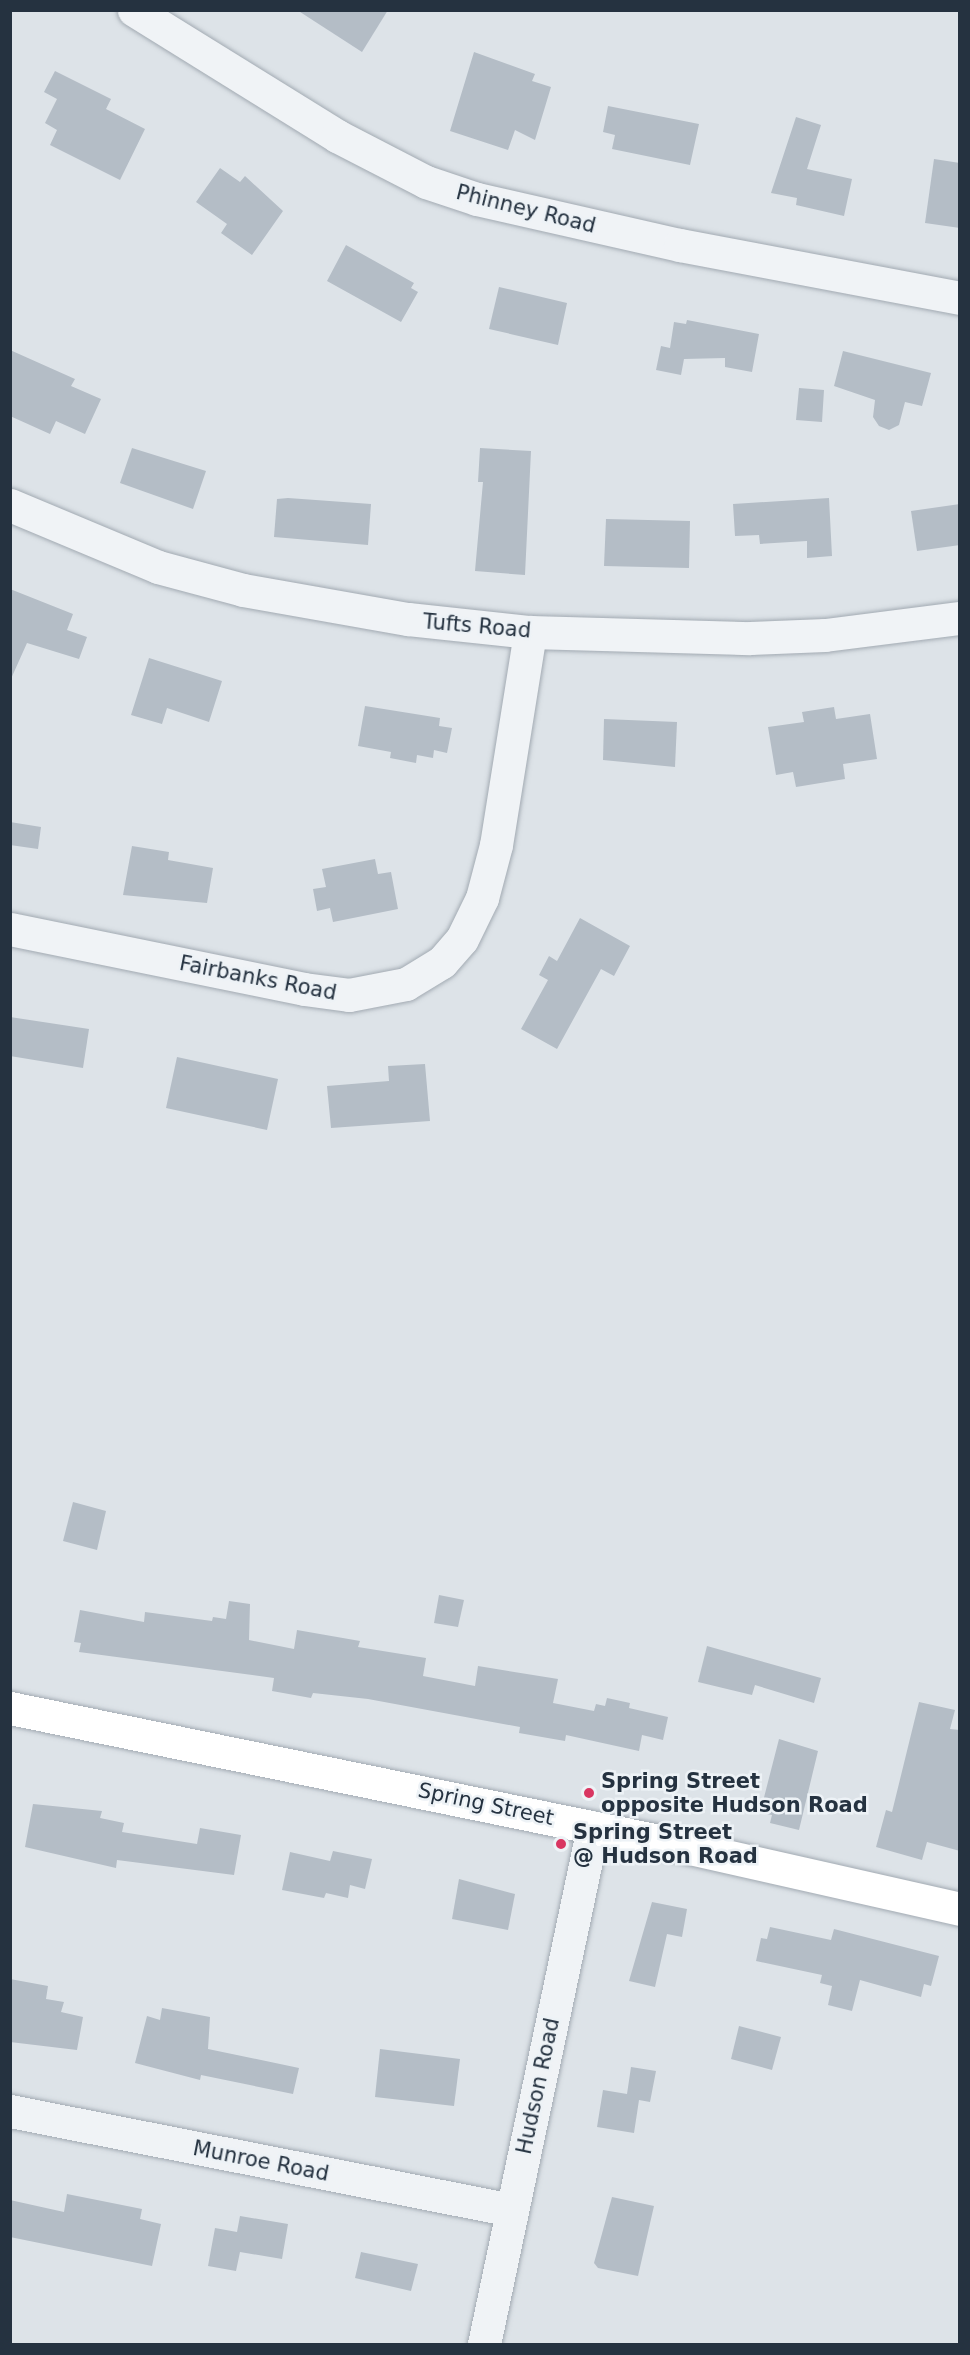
<!DOCTYPE html>
<style>
body{margin:0}
#map{position:relative;width:970px;height:2355px;overflow:hidden;background:#dde3e8;font-family:"DejaVu Sans",sans-serif}
div>[style]{position:absolute}
.building>*{inset:0;background:#b4bdc6}
.roads{filter:drop-shadow(0 0 2px #a2aab2) drop-shadow(0 0 2px #a2aab2)}
.street>*{height:33px;margin:-16.5px;padding:0 16.5px;transform-origin:16.5px;border-radius:16.5px;background:#f0f3f6}
.secondary>*{height:33px;margin:-16.5px;padding:0 16.5px;transform-origin:16.5px;border-radius:16.5px;background:#fff}
.dots>*{width:16px;height:16px;translate:-50% -50%;box-sizing:border-box;border:3px solid #edf2f6;border-radius:50%}
span{translate:-50% -50%;white-space:nowrap;text-align:center;line-height:1.15;-webkit-text-stroke:5px #edf2f6;paint-order:stroke}
.street-label{font-size:21px;color:#253240}
.poi-label{font-size:21px;color:#253240;font-weight:700}
.left{translate:0 -50%;text-align:left}
.frame{position:absolute;inset:0;border:12px solid #253240;pointer-events:none}
</style>
<div id="map">
<div class="building">
<i style="clip-path:polygon(297px 10px,388px 10px,362px 52px)"></i>
<i style="clip-path:polygon(474px 52px,535px 74px,532px 81px,551px 87px,535px 140px,515px 130px,508px 150px,450px 131px)"></i>
<i style="clip-path:polygon(55px 71px,111px 99px,106px 109px,145px 129px,120px 180px,50px 145px,57px 130px,45px 123px,57px 99px,44px 92px)"></i>
<i style="clip-path:polygon(608px 106px,699px 124px,690px 165px,612px 149px,615px 135px,603px 132px)"></i>
<i style="clip-path:polygon(796px 117px,821px 125px,807px 169px,852px 179px,844px 216px,796px 205px,797px 198px,771px 193px)"></i>
<i style="clip-path:polygon(934px 159px,960px 163px,960px 228px,925px 223px)"></i>
<i style="clip-path:polygon(220px 168px,240px 182px,245px 176px,283px 211px,252px 255px,221px 233px,227px 224px,196px 202px)"></i>
<i style="clip-path:polygon(346px 245px,414px 283px,411px 288px,418px 292px,401px 322px,327px 281px)"></i>
<i style="clip-path:polygon(499px 287px,567px 303px,558px 345px,489px 329px)"></i>
<i style="clip-path:polygon(687px 320px,759px 334px,752px 372px,725px 367px,725px 358px,684px 359px,681px 375px,656px 370px,661px 346px,670px 348px,674px 322px,686px 324px)"></i>
<i style="clip-path:polygon(10px 350px,75px 379px,71px 386px,101px 399px,85px 434px,56px 421px,50px 434px,10px 416px)"></i>
<i style="clip-path:polygon(843px 351px,931px 373px,922px 406px,905px 402px,899px 425px,889px 430px,879px 426px,873px 417px,875px 400px,834px 386px)"></i>
<i style="clip-path:polygon(799px 388px,824px 390px,822px 422px,796px 420px)"></i>
<i style="clip-path:polygon(132px 448px,206px 471px,193px 509px,120px 483px)"></i>
<i style="clip-path:polygon(480px 448px,531px 451px,525px 575px,475px 571px,483px 482px,478px 482px)"></i>
<i style="clip-path:polygon(288px 498px,371px 504px,368px 545px,274px 537px,277px 499px)"></i>
<i style="clip-path:polygon(829px 498px,832px 556px,807px 558px,807px 541px,760px 544px,759px 535px,735px 536px,733px 504px)"></i>
<i style="clip-path:polygon(960px 504px,960px 545px,917px 551px,911px 511px)"></i>
<i style="clip-path:polygon(606px 519px,690px 521px,689px 568px,604px 566px)"></i>
<i style="clip-path:polygon(10px 589px,73px 614px,67px 630px,87px 637px,79px 659px,27px 643px,10px 681px)"></i>
<i style="clip-path:polygon(149px 658px,222px 681px,209px 722px,167px 708px,162px 724px,131px 715px)"></i>
<i style="clip-path:polygon(365px 706px,440px 718px,439px 726px,452px 728px,447px 753px,434px 750px,433px 758px,417px 755px,416px 763px,390px 758px,391px 752px,358px 746px)"></i>
<i style="clip-path:polygon(834px 707px,836px 719px,870px 714px,877px 759px,843px 764px,845px 779px,796px 787px,793px 772px,776px 775px,768px 727px,804px 722px,802px 712px)"></i>
<i style="clip-path:polygon(604px 719px,677px 722px,675px 767px,603px 760px)"></i>
<i style="clip-path:polygon(10px 822px,41px 827px,38px 849px,10px 845px)"></i>
<i style="clip-path:polygon(132px 846px,169px 852px,168px 860px,213px 868px,207px 903px,123px 895px)"></i>
<i style="clip-path:polygon(375px 859px,378px 874px,391px 872px,398px 909px,333px 922px,330px 908px,317px 911px,313px 889px,326px 887px,322px 869px)"></i>
<i style="clip-path:polygon(580px 918px,630px 946px,614px 976px,601px 969px,557px 1049px,521px 1029px,548px 980px,539px 975px,549px 956px,557px 961px)"></i>
<i style="clip-path:polygon(10px 1017px,89px 1029px,83px 1068px,10px 1056px)"></i>
<i style="clip-path:polygon(177px 1057px,278px 1079px,267px 1130px,166px 1108px)"></i>
<i style="clip-path:polygon(425px 1064px,430px 1121px,331px 1128px,327px 1086px,389px 1081px,388px 1066px)"></i>
<i style="clip-path:polygon(73px 1502px,106px 1511px,97px 1550px,63px 1541px)"></i>
<i style="clip-path:polygon(439px 1595px,464px 1600px,458px 1627px,434px 1623px)"></i>
<i style="clip-path:polygon(229px 1601px,250px 1604px,249px 1640px,294px 1649px,297px 1630px,360px 1641px,358px 1647px,426px 1658px,423px 1676px,475px 1686px,478px 1666px,558px 1679px,553px 1703px,594px 1711px,596px 1704px,605px 1706px,607px 1698px,630px 1703px,629px 1708px,668px 1717px,663px 1740px,642px 1735px,639px 1751px,566px 1735px,565px 1741px,519px 1733px,520px 1727px,368px 1699px,313px 1693px,311px 1698px,272px 1691px,274px 1678px,79px 1652px,81px 1643px,74px 1642px,80px 1610px,144px 1622px,145px 1612px,212px 1621px,213px 1617px,226px 1619px)"></i>
<i style="clip-path:polygon(707px 1646px,821px 1678px,814px 1703px,755px 1685px,752px 1695px,698px 1682px)"></i>
<i style="clip-path:polygon(919px 1702px,955px 1710px,950px 1729px,960px 1730px,960px 1851px,927px 1842px,922px 1860px,876px 1847px,886px 1810px,892px 1812px)"></i>
<i style="clip-path:polygon(779px 1739px,818px 1751px,799px 1830px,770px 1823px,772px 1815px,760px 1813px)"></i>
<i style="clip-path:polygon(33px 1804px,102px 1811px,100px 1818px,124px 1823px,122px 1832px,197px 1844px,200px 1828px,241px 1835px,234px 1875px,117px 1860px,116px 1868px,25px 1847px)"></i>
<i style="clip-path:polygon(333px 1851px,372px 1859px,365px 1889px,350px 1885px,348px 1898px,326px 1893px,324px 1898px,282px 1890px,290px 1852px,330px 1861px)"></i>
<i style="clip-path:polygon(459px 1879px,515px 1894px,508px 1930px,452px 1919px)"></i>
<i style="clip-path:polygon(652px 1902px,687px 1909px,682px 1937px,667px 1934px,655px 1987px,629px 1981px)"></i>
<i style="clip-path:polygon(770px 1927px,831px 1940px,834px 1929px,939px 1956px,931px 1986px,924px 1984px,921px 1997px,860px 1980px,852px 2011px,828px 2005px,832px 1986px,820px 1983px,822px 1975px,756px 1961px,761px 1938px,767px 1939px)"></i>
<i style="clip-path:polygon(10px 1979px,48px 1986px,46px 1999px,64px 2002px,61px 2012px,83px 2017px,77px 2050px,10px 2042px)"></i>
<i style="clip-path:polygon(162px 2008px,210px 2017px,208px 2049px,299px 2068px,293px 2094px,201px 2075px,200px 2080px,135px 2063px,147px 2016px,160px 2020px)"></i>
<i style="clip-path:polygon(739px 2026px,781px 2037px,772px 2070px,731px 2059px)"></i>
<i style="clip-path:polygon(380px 2049px,460px 2059px,454px 2106px,375px 2097px)"></i>
<i style="clip-path:polygon(631px 2067px,656px 2071px,650px 2102px,639px 2100px,634px 2133px,597px 2127px,603px 2090px,627px 2094px)"></i>
<i style="clip-path:polygon(67px 2194px,142px 2209px,140px 2219px,161px 2224px,152px 2266px,10px 2237px,10px 2200px,64px 2212px)"></i>
<i style="clip-path:polygon(612px 2197px,654px 2206px,638px 2276px,598px 2268px,594px 2263px)"></i>
<i style="clip-path:polygon(240px 2216px,288px 2224px,282px 2259px,240px 2252px,236px 2271px,208px 2266px,215px 2228px,237px 2232px)"></i>
<i style="clip-path:polygon(361px 2252px,418px 2264px,411px 2291px,355px 2278px)"></i>
</div>
<div class="roads">
<div class="street">
<i style="left:134px;top:10px;width:239px;rotate:31.8deg"></i>
<i style="left:337px;top:136px;width:100px;rotate:27.3deg"></i>
<i style="left:426px;top:182px;width:54px;rotate:18.4deg"></i>
<i style="left:477px;top:199px;width:208px;rotate:12.8deg"></i>
<i style="left:680px;top:245px;width:285px;rotate:10.7deg"></i>
<i style="left:10px;top:505px;width:160px;rotate:22.7deg"></i>
<i style="left:158px;top:567px;width:88px;rotate:15.1deg"></i>
<i style="left:243px;top:590px;width:168px;rotate:10deg"></i>
<i style="left:408px;top:619px;width:123px;rotate:6.1deg"></i>
<i style="left:530px;top:632px;width:220px;rotate:1.6deg"></i>
<i style="left:750px;top:638px;width:75px;rotate:-2.3deg"></i>
<i style="left:825px;top:635px;width:136px;rotate:-7.2deg"></i>
<i style="left:10px;top:929px;width:300px;rotate:11.5deg"></i>
<i style="left:304px;top:989px;width:45px;rotate:7.6deg"></i>
<i style="left:349px;top:995px;width:58px;rotate:-10.9deg"></i>
<i style="left:406px;top:984px;width:42px;rotate:-31.4deg"></i>
<i style="left:442px;top:962px;width:30px;rotate:-49deg"></i>
<i style="left:462px;top:939px;width:46px;rotate:-64deg"></i>
<i style="left:482px;top:898px;width:55px;rotate:-75.2deg"></i>
<i style="left:496px;top:845px;width:216px;rotate:-80.9deg"></i>
<i style="left:10px;top:2111px;width:512px;rotate:11.16deg"></i>
<i style="left:484px;top:2344px;width:528px;rotate:-78.09deg"></i>
</div>
<div class="secondary">
<i style="left:10px;top:1708px;width:662px;rotate:11.58deg"></i>
<i style="left:659px;top:1841px;width:309px;rotate:12.7deg"></i>
</div>
</div>
<div class="dots">
<i style="left:589px;top:1793px;background:#d93661"></i>
<i style="left:561px;top:1844px;background:#d93661"></i>
</div>
<div class="street-label">
<span style="left:526px;top:209px;rotate:14deg">Phinney Road</span>
<span style="left:477px;top:626px;rotate:5deg">Tufts Road</span>
<span style="left:258px;top:978px;rotate:11deg">Fairbanks Road</span>
<span style="left:486px;top:1804px;rotate:12deg">Spring Street</span>
<span style="left:538px;top:2086px;rotate:-78deg">Hudson Road</span>
<span style="left:261px;top:2161px;rotate:11deg">Munroe Road</span>
</div>
<div class="poi-label">
<span class="left" style="left:601px;top:1793px">Spring Street<br>opposite Hudson Road</span>
<span class="left" style="left:573px;top:1844px">Spring Street<br>@ Hudson Road</span>
</div>
<div class="frame"></div>
</div>
